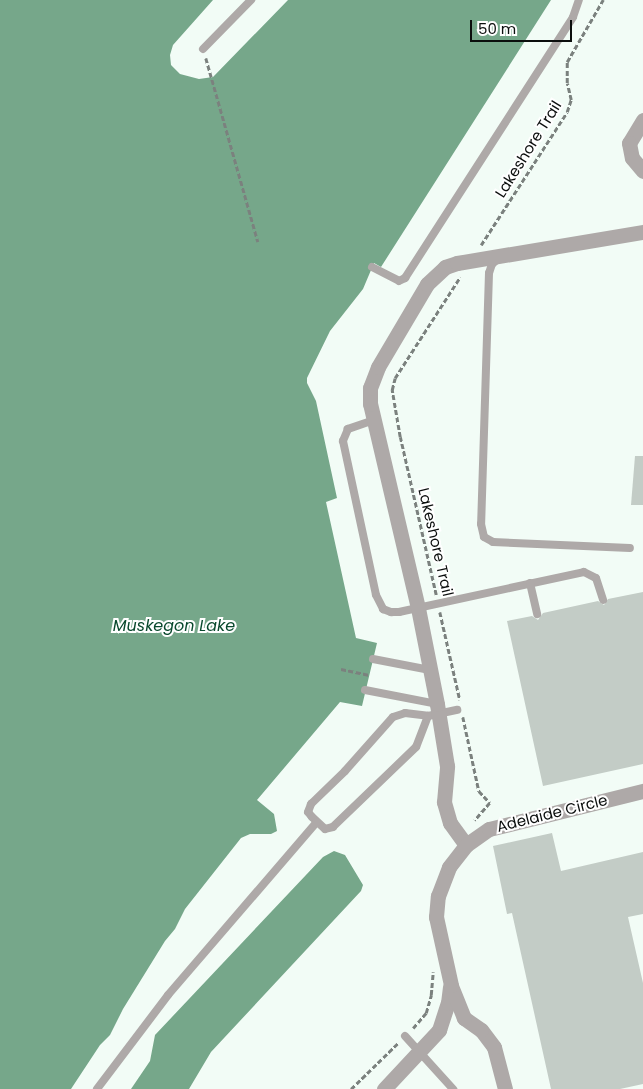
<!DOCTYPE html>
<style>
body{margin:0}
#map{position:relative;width:643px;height:1089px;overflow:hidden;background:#f2fcf6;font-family:Poppins,sans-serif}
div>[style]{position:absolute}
.water>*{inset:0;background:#76a78a}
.building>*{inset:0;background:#c3ccc6}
.path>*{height:2.5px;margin-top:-1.25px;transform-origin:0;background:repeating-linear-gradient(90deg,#7b817e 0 5px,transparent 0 7.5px)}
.lane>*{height:8px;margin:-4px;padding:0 4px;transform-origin:4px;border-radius:4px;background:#aea9a8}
.street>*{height:15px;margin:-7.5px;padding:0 7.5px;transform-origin:7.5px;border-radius:7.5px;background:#aea9a8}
span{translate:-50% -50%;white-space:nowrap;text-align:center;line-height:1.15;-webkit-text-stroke:4px #fff;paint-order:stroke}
.street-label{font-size:15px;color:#0b0e0d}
.water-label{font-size:16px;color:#09492d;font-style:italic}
.scale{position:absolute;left:470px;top:20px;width:102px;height:22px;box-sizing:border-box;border:2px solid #0b0e0d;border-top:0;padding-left:6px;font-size:15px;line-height:18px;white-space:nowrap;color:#0b0e0d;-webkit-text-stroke:4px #fff;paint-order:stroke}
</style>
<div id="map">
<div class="water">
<i style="clip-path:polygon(0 0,213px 0,173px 45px,170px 55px,171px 65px,180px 74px,199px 79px,213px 77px,288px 0,551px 0,381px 267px,374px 263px,363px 289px,330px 331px,307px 378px,307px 383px,316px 401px,337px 498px,326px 502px,356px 638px,377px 643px,362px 706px,340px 702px,257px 800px,274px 814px,277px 831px,271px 834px,250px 834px,241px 838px,185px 909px,175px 929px,165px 941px,123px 1009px,110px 1035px,100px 1045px,71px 1089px,0 1089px)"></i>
<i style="clip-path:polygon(334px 851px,345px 855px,363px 885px,361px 891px,211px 1052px,189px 1089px,131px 1089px,150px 1061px,155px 1035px,323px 857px)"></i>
</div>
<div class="building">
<i style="clip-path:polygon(635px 456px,643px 456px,643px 505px,631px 505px)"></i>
<i style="clip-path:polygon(643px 592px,643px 764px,543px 786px,507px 621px,532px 616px,538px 620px,543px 613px,598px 601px,604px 605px,608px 599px)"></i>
<i style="clip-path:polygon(552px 833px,561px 871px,643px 852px,643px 914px,628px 917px,643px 983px,643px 1084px,620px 1089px,551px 1089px,512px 913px,507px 914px,493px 846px)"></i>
</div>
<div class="path">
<i style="left:206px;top:58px;width:191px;rotate:74.2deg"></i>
<i style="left:481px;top:245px;width:158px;rotate:-57.1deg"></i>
<i style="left:567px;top:112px;width:13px;rotate:-72deg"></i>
<i style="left:571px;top:100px;width:17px;rotate:-103deg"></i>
<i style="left:567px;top:83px;width:21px;rotate:-90deg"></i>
<i style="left:567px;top:62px;width:72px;rotate:-59.9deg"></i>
<i style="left:436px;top:595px;width:162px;rotate:-102.8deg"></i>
<i style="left:400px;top:437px;width:48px;rotate:-99.7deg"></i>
<i style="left:392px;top:390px;width:12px;rotate:-76deg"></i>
<i style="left:395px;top:378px;width:120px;rotate:-57.2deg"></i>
<i style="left:440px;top:612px;width:90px;rotate:77.2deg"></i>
<i style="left:341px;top:669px;width:29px;rotate:12deg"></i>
<i style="left:463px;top:717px;width:76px;rotate:77.8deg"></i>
<i style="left:479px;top:791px;width:16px;rotate:47deg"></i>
<i style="left:490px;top:803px;width:23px;rotate:131deg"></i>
<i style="left:413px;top:1028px;width:20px;rotate:-49deg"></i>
<i style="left:426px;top:1013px;width:19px;rotate:-74deg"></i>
<i style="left:431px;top:995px;width:23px;rotate:-85deg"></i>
<i style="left:351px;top:1089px;width:66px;rotate:-44.4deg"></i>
</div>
<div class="lane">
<i style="left:203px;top:49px;width:69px;rotate:-45.6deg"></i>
<i style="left:499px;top:258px;width:9px;rotate:139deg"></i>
<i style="left:492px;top:264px;width:9px;rotate:108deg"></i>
<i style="left:489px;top:273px;width:251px;rotate:91.8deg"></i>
<i style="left:481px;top:524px;width:13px;rotate:77deg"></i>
<i style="left:484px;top:537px;width:10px;rotate:29deg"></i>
<i style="left:493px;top:542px;width:137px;rotate:2.5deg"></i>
<i style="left:372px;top:267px;width:30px;rotate:27deg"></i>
<i style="left:399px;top:281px;width:7px;rotate:-27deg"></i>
<i style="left:405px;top:278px;width:310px;rotate:-57.2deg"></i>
<i style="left:573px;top:17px;width:18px;rotate:-71deg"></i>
<i style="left:374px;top:420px;width:28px;rotate:161deg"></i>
<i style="left:348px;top:429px;width:13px;rotate:113deg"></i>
<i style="left:343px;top:441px;width:157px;rotate:77.9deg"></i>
<i style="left:376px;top:595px;width:16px;rotate:63deg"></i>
<i style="left:383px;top:609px;width:9px;rotate:21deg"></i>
<i style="left:391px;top:612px;width:8px"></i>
<i style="left:399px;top:612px;width:189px;rotate:-12.2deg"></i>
<i style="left:584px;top:572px;width:13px;rotate:27deg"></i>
<i style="left:596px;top:578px;width:23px;rotate:72deg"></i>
<i style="left:530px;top:583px;width:32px;rotate:77deg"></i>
<i style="left:373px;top:659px;width:58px;rotate:10.9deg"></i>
<i style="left:365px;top:690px;width:73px;rotate:11deg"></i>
<i style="left:428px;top:716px;width:33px;rotate:111deg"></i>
<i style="left:416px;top:747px;width:115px;rotate:136.1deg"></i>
<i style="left:333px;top:827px;width:8px;rotate:166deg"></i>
<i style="left:325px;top:829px;width:18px;rotate:-137deg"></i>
<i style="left:312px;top:817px;width:6px;rotate:-129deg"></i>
<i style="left:308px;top:812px;width:9px;rotate:-69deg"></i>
<i style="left:311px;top:804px;width:47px;rotate:-44.1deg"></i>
<i style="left:345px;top:771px;width:72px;rotate:-48.4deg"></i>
<i style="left:393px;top:717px;width:13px;rotate:-18deg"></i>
<i style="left:405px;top:713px;width:23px;rotate:7deg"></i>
<i style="left:428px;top:716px;width:30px;rotate:-12deg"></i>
<i style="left:405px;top:1036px;width:72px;rotate:47.8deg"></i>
<i style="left:97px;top:1089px;width:118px;rotate:-52.9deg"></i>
<i style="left:168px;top:995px;width:228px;rotate:-49.3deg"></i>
</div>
<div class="street">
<i style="left:643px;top:120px;width:27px;rotate:121deg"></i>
<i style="left:629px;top:143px;width:15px;rotate:79deg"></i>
<i style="left:632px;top:158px;width:17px;rotate:50deg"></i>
<i style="left:466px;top:845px;width:27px;rotate:-126deg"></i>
<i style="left:450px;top:823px;width:22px;rotate:-106deg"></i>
<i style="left:444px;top:802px;width:36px;rotate:-85deg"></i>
<i style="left:447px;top:766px;width:63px;rotate:-99.2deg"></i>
<i style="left:437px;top:704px;width:98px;rotate:-101.2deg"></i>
<i style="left:418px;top:608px;width:210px;rotate:-103.2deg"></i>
<i style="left:370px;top:404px;width:16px;rotate:-90deg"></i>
<i style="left:370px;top:388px;width:22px;rotate:-69deg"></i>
<i style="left:378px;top:367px;width:96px;rotate:-59.4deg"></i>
<i style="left:427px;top:284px;width:25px;rotate:-43deg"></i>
<i style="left:445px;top:267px;width:13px;rotate:-18deg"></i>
<i style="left:457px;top:263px;width:189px;rotate:-9.5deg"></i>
<i style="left:384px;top:1089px;width:81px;rotate:-47deg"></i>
<i style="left:439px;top:1030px;width:28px;rotate:-72deg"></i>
<i style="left:448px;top:1003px;width:16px;rotate:-83deg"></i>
<i style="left:505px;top:1089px;width:43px;rotate:-104.7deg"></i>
<i style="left:494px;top:1047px;width:21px;rotate:-127deg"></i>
<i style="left:481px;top:1030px;width:21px;rotate:-145deg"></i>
<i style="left:464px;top:1018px;width:35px;rotate:-112deg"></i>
<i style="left:451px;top:985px;width:70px;rotate:-102.4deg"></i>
<i style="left:436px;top:917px;width:21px;rotate:-85deg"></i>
<i style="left:438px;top:896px;width:31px;rotate:-69deg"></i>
<i style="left:449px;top:867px;width:28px;rotate:-52deg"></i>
<i style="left:466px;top:845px;width:28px;rotate:-35deg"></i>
<i style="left:489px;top:829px;width:159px;rotate:-13.9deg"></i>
</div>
<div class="street-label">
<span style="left:528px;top:149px;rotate:-58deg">Lakeshore Trail</span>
<span style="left:436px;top:542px;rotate:77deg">Lakeshore Trail</span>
<span style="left:552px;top:813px;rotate:-14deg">Adelaide Circle</span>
</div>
<div class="water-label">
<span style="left:174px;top:626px">Muskegon Lake</span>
</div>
<div class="scale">50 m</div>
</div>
